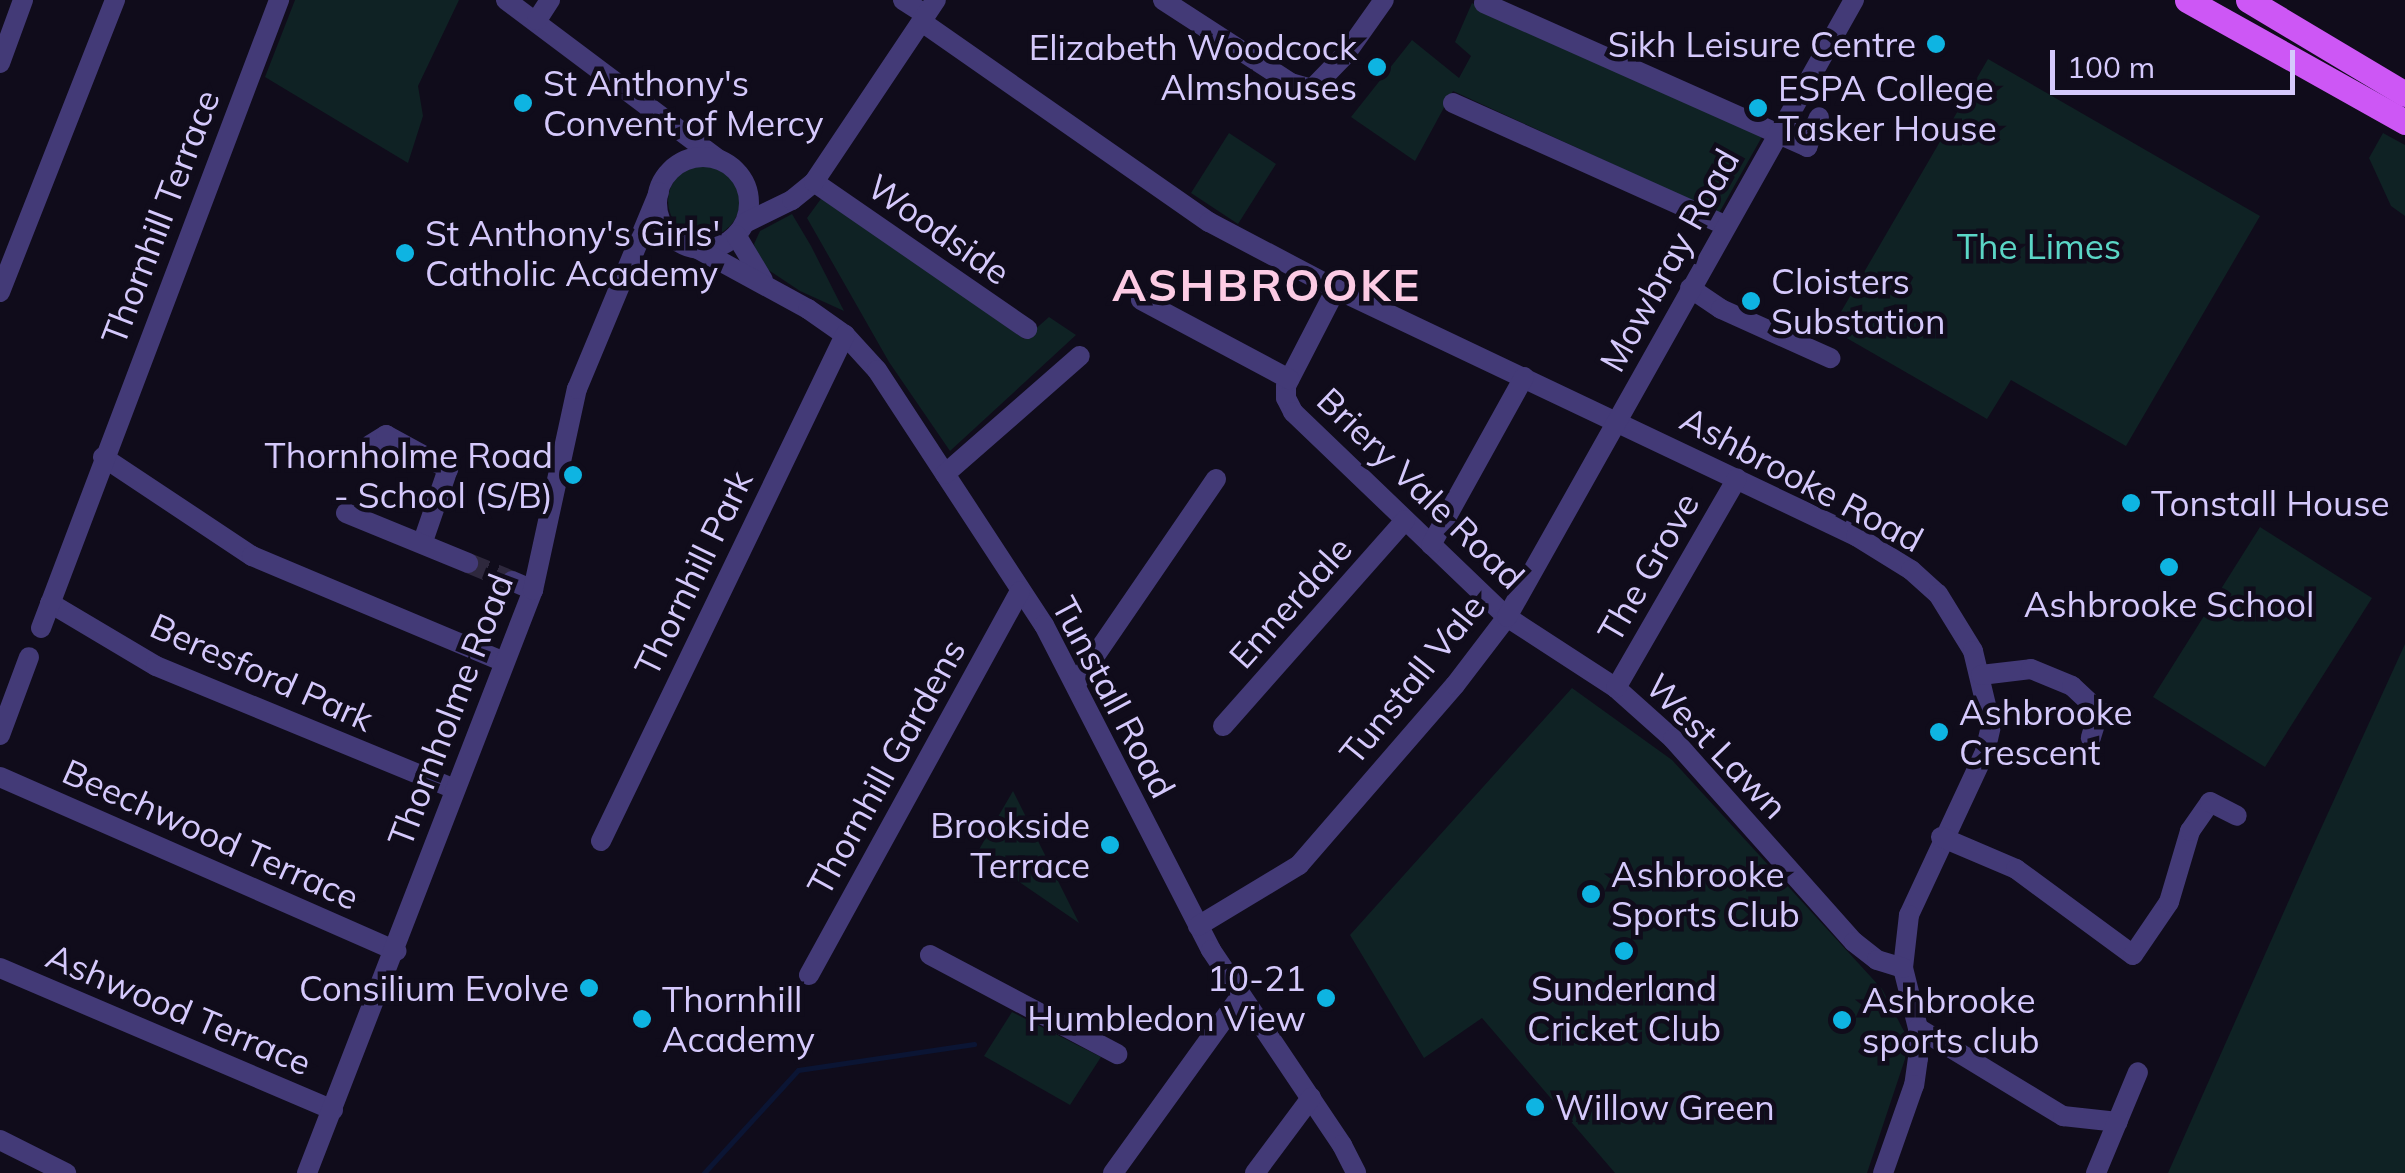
<!DOCTYPE html>
<style>
body{margin:0}
#map{position:relative;width:2405px;height:1173px;overflow:hidden;background:#100c1b;font-family:Mulish,sans-serif}
div>[style]{position:absolute}
.green>*{inset:0;background:#0f2224}
.round{border-radius:50%}
.stream>*{height:5px;margin:-2.5px;padding:0 2.5px;transform-origin:2.5px;border-radius:2.5px;background:#0b1534}
.minor-tunnel>*{height:20px;margin-top:-10px;transform-origin:0;background:repeating-linear-gradient(90deg,#2e283d 0 20px,transparent 0 30px)}
.minor>*{height:20px;margin:-10px;padding:0 10px;transform-origin:10px;border-radius:10px;background:#433a77}
.minor>.ring{margin:-10px;padding:0;box-sizing:content-box;background:none;border:20px solid #433a77;border-radius:50%}
.major>*{height:25px;margin:-12.5px;padding:0 12.5px;transform-origin:12.5px;border-radius:12.5px;background:#cd57f5}
.dots>*{width:28px;height:28px;translate:-50% -50%;box-sizing:border-box;border:5px solid #100c1b;border-radius:50%}
span{translate:-50% -50%;white-space:nowrap;text-align:center;line-height:1.15;-webkit-text-stroke:9px #100c1b;paint-order:stroke}
.poi-label{font-size:35px;color:#d5c9fc}
.right{translate:-100% -50%;text-align:right}
.left{translate:0 -50%;text-align:left}
.street-label{font-size:35px;color:#d5c9fc}
.park-label{font-size:35px;color:#5bd6c6}
.district-label{font-size:45px;color:#fccbe4;font-weight:700;letter-spacing:2.5px}
.scale{position:absolute;left:2050px;top:50px;width:245px;height:45px;box-sizing:border-box;border:5px solid #d5c9fc;border-top:0;padding-left:12px;font-size:30px;line-height:35px;white-space:nowrap;color:#d5c9fc;-webkit-text-stroke:8px #100c1b;paint-order:stroke}
</style>
<div id="map">
<div class="green">
<i style="clip-path:polygon(295px 0,459px 0,418px 86px,423px 116px,408px 163px,265px 77px)"></i>
<i style="clip-path:polygon(1472px 3px,1763px 135px,1719px 213px,1453px 91px,1415px 161px,1351px 117px,1412px 40px,1459px 78px,1471px 56px,1455px 42px)"></i>
<i style="clip-path:polygon(1988px 59px,2260px 216px,2126px 446px,2011px 380px,1987px 419px,1831px 329px)"></i>
<i style="clip-path:polygon(1229px 133px,1276px 164px,1238px 224px,1191px 193px)"></i>
<i style="clip-path:polygon(2383px 133px,2405px 145px,2405px 216px,2391px 206px,2369px 158px)"></i>
<i class="round" style="left:668px;top:165px;width:72px;height:72px"></i>
<i style="clip-path:polygon(823px 196px,1024px 339px,1049px 317px,1076px 335px,950px 451px,889px 362px,807px 218px)"></i>
<i style="clip-path:polygon(792px 214px,811px 246px,844px 311px,800px 291px,758px 263px,754px 244px,760px 231px)"></i>
<i style="clip-path:polygon(2260px 527px,2372px 598px,2265px 767px,2153px 697px)"></i>
<i style="clip-path:polygon(2405px 644px,2405px 1173px,2168px 1173px,2313px 846px)"></i>
<i style="clip-path:polygon(1572px 688px,1672px 760px,1882px 989px,1907px 1037px,1905px 1059px,1867px 1173px,1615px 1173px,1482px 1018px,1424px 1058px,1350px 935px)"></i>
<i style="clip-path:polygon(1013px 791px,1079px 923px,977px 853px)"></i>
<i style="clip-path:polygon(1012px 1012px,1101px 1057px,1070px 1105px,984px 1056px)"></i>
</div>
<div class="stream">
<i style="left:704px;top:1173px;width:139px;rotate:-47.6deg"></i>
<i style="left:798px;top:1070px;width:178px;rotate:-8.4deg"></i>
</div>
<div class="minor-tunnel">
<i style="left:468px;top:563px;width:48px;rotate:22.2deg"></i>
</div>
<div class="minor">
<i style="left:506px;top:0;width:265px;rotate:36.9deg"></i>
<i style="left:903px;top:0;width:27px;rotate:33deg"></i>
<i style="left:1163px;top:0;width:153px;rotate:33deg"></i>
<i style="left:1291px;top:83px;width:22px;rotate:16deg"></i>
<i style="left:1312px;top:89px;width:47px;rotate:-45.9deg"></i>
<i style="left:1345px;top:55px;width:67px;rotate:-54.7deg"></i>
<i style="left:1484px;top:3px;width:354px;rotate:24deg"></i>
<i style="left:1807px;top:147px;width:32px;rotate:-68deg"></i>
<i style="left:537px;top:20px;width:24px;rotate:-57deg"></i>
<i style="left:922px;top:22px;width:350px;rotate:34.9deg"></i>
<i style="left:1209px;top:222px;width:144px;rotate:27.8deg"></i>
<i style="left:1336px;top:289px;width:576px;rotate:25.41deg"></i>
<i style="left:1856px;top:536px;width:65px;rotate:31.7deg"></i>
<i style="left:1911px;top:570px;width:36px;rotate:42deg"></i>
<i style="left:1938px;top:594px;width:67px;rotate:58.4deg"></i>
<i style="left:1973px;top:651px;width:77px;rotate:76.5deg"></i>
<i style="left:1991px;top:726px;width:27px;rotate:103deg"></i>
<i style="left:1985px;top:752px;width:180px;rotate:115deg"></i>
<i style="left:1909px;top:915px;width:53px;rotate:96.5deg"></i>
<i style="left:1903px;top:968px;width:62px;rotate:76deg"></i>
<i style="left:1918px;top:1028px;width:30px;rotate:90deg"></i>
<i style="left:1918px;top:1058px;width:27px;rotate:98deg"></i>
<i style="left:1914px;top:1085px;width:93px;rotate:109.4deg"></i>
<i style="left:0;top:63px;width:67px;rotate:-69.9deg"></i>
<i style="left:1453px;top:103px;width:298px;rotate:24.2deg"></i>
<i class="ring" style="left:657px;top:157px;width:72px;height:72px"></i>
<i style="left:814px;top:182px;width:259px;rotate:34.6deg"></i>
<i style="left:745px;top:223px;width:52px;rotate:-26.1deg"></i>
<i style="left:792px;top:200px;width:28px;rotate:-39deg"></i>
<i style="left:814px;top:182px;width:219px;rotate:-56.2deg"></i>
<i style="left:736px;top:235px;width:52px;rotate:59deg"></i>
<i style="left:696px;top:248px;width:128px;rotate:28.6deg"></i>
<i style="left:808px;top:309px;width:45px;rotate:35.1deg"></i>
<i style="left:845px;top:335px;width:47px;rotate:47.6deg"></i>
<i style="left:877px;top:370px;width:305px;rotate:56.8deg"></i>
<i style="left:1044px;top:625px;width:365px;rotate:62.8deg"></i>
<i style="left:1211px;top:950px;width:235px;rotate:56.1deg"></i>
<i style="left:1342px;top:1145px;width:31px;rotate:63deg"></i>
<i style="left:1690px;top:288px;width:37px;rotate:34deg"></i>
<i style="left:1721px;top:309px;width:120px;rotate:24.2deg"></i>
<i style="left:1336px;top:289px;width:109px;rotate:117.3deg"></i>
<i style="left:1286px;top:386px;width:12px;rotate:90deg"></i>
<i style="left:1286px;top:398px;width:16px;rotate:63deg"></i>
<i style="left:1293px;top:412px;width:296px;rotate:43.8deg"></i>
<i style="left:1507px;top:617px;width:130px;rotate:33.1deg"></i>
<i style="left:1616px;top:688px;width:76px;rotate:41.8deg"></i>
<i style="left:1673px;top:739px;width:272px;rotate:48.3deg"></i>
<i style="left:1854px;top:942px;width:29px;rotate:38deg"></i>
<i style="left:1877px;top:960px;width:27px;rotate:17deg"></i>
<i style="left:0;top:292px;width:314px;rotate:-68.5deg"></i>
<i style="left:1141px;top:300px;width:168px;rotate:28.1deg"></i>
<i style="left:370px;top:445px;width:19px;rotate:-32deg"></i>
<i style="left:386px;top:435px;width:71px;rotate:28.7deg"></i>
<i style="left:448px;top:469px;width:79px;rotate:109.1deg"></i>
<i style="left:103px;top:457px;width:179px;rotate:33.6deg"></i>
<i style="left:252px;top:556px;width:271px;rotate:22.8deg"></i>
<i style="left:945px;top:474px;width:179px;rotate:-41.2deg"></i>
<i style="left:346px;top:513px;width:132px;rotate:22.3deg"></i>
<i style="left:1431px;top:545px;width:192px;rotate:-61deg"></i>
<i style="left:512px;top:581px;width:23px;rotate:23deg"></i>
<i style="left:50px;top:603px;width:123px;rotate:30.7deg"></i>
<i style="left:156px;top:666px;width:323px;rotate:22.4deg"></i>
<i style="left:41px;top:628px;width:672px;rotate:-69.24deg"></i>
<i style="left:1981px;top:675px;width:50px;rotate:-6.8deg"></i>
<i style="left:2031px;top:669px;width:44px;rotate:22.5deg"></i>
<i style="left:2072px;top:686px;width:37px;rotate:43deg"></i>
<i style="left:2099px;top:711px;width:28px;rotate:107deg"></i>
<i style="left:1077px;top:682px;width:246px;rotate:-55.6deg"></i>
<i style="left:1616px;top:688px;width:242px;rotate:-60deg"></i>
<i style="left:1223px;top:726px;width:275px;rotate:-48.5deg"></i>
<i style="left:0;top:735px;width:83px;rotate:-69.6deg"></i>
<i style="left:0;top:777px;width:433px;rotate:23.7deg"></i>
<i style="left:1941px;top:837px;width:82px;rotate:23.1deg"></i>
<i style="left:2016px;top:869px;width:145px;rotate:36.3deg"></i>
<i style="left:2133px;top:955px;width:64px;rotate:-55.8deg"></i>
<i style="left:2169px;top:902px;width:74px;rotate:-73.5deg"></i>
<i style="left:2190px;top:831px;width:35px;rotate:-55deg"></i>
<i style="left:2210px;top:802px;width:30px;rotate:27deg"></i>
<i style="left:601px;top:841px;width:562px;rotate:-64.26deg"></i>
<i style="left:1198px;top:926px;width:118px;rotate:-31.1deg"></i>
<i style="left:1299px;top:865px;width:238px;rotate:-49.1deg"></i>
<i style="left:1455px;top:685px;width:86px;rotate:-52.6deg"></i>
<i style="left:1507px;top:617px;width:708px;rotate:-60.65deg"></i>
<i style="left:930px;top:955px;width:212px;rotate:27.9deg"></i>
<i style="left:0;top:968px;width:362px;rotate:23.1deg"></i>
<i style="left:809px;top:975px;width:438px;rotate:-61.2deg"></i>
<i style="left:1918px;top:1028px;width:170px;rotate:31.3deg"></i>
<i style="left:2063px;top:1116px;width:55px;rotate:6.2deg"></i>
<i style="left:0;top:1140px;width:74px;rotate:26.6deg"></i>
<i style="left:307px;top:1173px;width:625px;rotate:-68.81deg"></i>
<i style="left:533px;top:590px;width:206px;rotate:-77.7deg"></i>
<i style="left:577px;top:389px;width:213px;rotate:-67.4deg"></i>
<i style="left:1113px;top:1173px;width:217px;rotate:-54.2deg"></i>
<i style="left:1255px;top:1173px;width:94px;rotate:-53.3deg"></i>
<i style="left:2096px;top:1173px;width:109px;rotate:-67.4deg"></i>
</div>
<div class="major">
<i style="left:2187px;top:0;width:250px;rotate:29.2deg"></i>
<i style="left:2248px;top:0;width:183px;rotate:30.9deg"></i>
</div>
<div class="dots">
<i style="left:1936px;top:44px;background:#0eb4e2"></i>
<i style="left:1377px;top:67px;background:#0eb4e2"></i>
<i style="left:523px;top:103px;background:#0eb4e2"></i>
<i style="left:1758px;top:108px;background:#0eb4e2"></i>
<i style="left:405px;top:253px;background:#0eb4e2"></i>
<i style="left:1751px;top:301px;background:#0eb4e2"></i>
<i style="left:573px;top:475px;background:#0eb4e2"></i>
<i style="left:2131px;top:503px;background:#0eb4e2"></i>
<i style="left:2169px;top:567px;background:#0eb4e2"></i>
<i style="left:1939px;top:732px;background:#0eb4e2"></i>
<i style="left:1110px;top:845px;background:#0eb4e2"></i>
<i style="left:1591px;top:894px;background:#0eb4e2"></i>
<i style="left:1624px;top:951px;background:#0eb4e2"></i>
<i style="left:589px;top:988px;background:#0eb4e2"></i>
<i style="left:1326px;top:998px;background:#0eb4e2"></i>
<i style="left:642px;top:1019px;background:#0eb4e2"></i>
<i style="left:1842px;top:1020px;background:#0eb4e2"></i>
<i style="left:1535px;top:1107px;background:#0eb4e2"></i>
</div>
<div class="poi-label">
<span class="right" style="left:1916px;top:44px">Sikh Leisure Centre</span>
<span class="right" style="left:1357px;top:67px">Elizabeth Woodcock<br>Almshouses</span>
<span class="left" style="left:543px;top:103px">St Anthony's<br>Convent of Mercy</span>
<span class="left" style="left:1778px;top:108px">ESPA College<br>Tasker House</span>
<span class="left" style="left:425px;top:253px">St Anthony's Girls'<br>Catholic Academy</span>
<span class="left" style="left:1771px;top:301px">Cloisters<br>Substation</span>
<span class="right" style="left:553px;top:475px">Thornholme Road<br>- School (S/B)</span>
<span class="left" style="left:2151px;top:503px">Tonstall House</span>
<span style="left:2169px;top:604px">Ashbrooke School</span>
<span class="left" style="left:1959px;top:732px">Ashbrooke<br>Crescent</span>
<span class="right" style="left:1090px;top:845px">Brookside<br>Terrace</span>
<span class="left" style="left:1611px;top:894px">Ashbrooke<br>Sports Club</span>
<span class="right" style="left:1306px;top:998px">10-21<br>Humbledon View</span>
<span class="right" style="left:569px;top:988px">Consilium Evolve</span>
<span style="left:1624px;top:1008px">Sunderland<br>Cricket Club</span>
<span class="left" style="left:662px;top:1019px">Thornhill<br>Academy</span>
<span class="left" style="left:1862px;top:1020px">Ashbrooke<br>sports club</span>
<span class="left" style="left:1555px;top:1107px">Willow Green</span>
</div>
<div class="street-label">
<span style="left:160px;top:217px;rotate:-69deg">Thornhill Terrace</span>
<span style="left:939px;top:229px;rotate:35deg">Woodside</span>
<span style="left:1669px;top:260px;rotate:-61deg">Mowbray Road</span>
<span style="left:1802px;top:479px;rotate:28deg">Ashbrooke Road</span>
<span style="left:1421px;top:488px;rotate:44deg">Briery Vale Road</span>
<span style="left:1648px;top:567px;rotate:-60deg">The Grove</span>
<span style="left:693px;top:573px;rotate:-64deg">Thornhill Park</span>
<span style="left:1290px;top:602px;rotate:-48deg">Ennerdale</span>
<span style="left:262px;top:672px;rotate:24deg">Beresford Park</span>
<span style="left:1412px;top:679px;rotate:-51deg">Tunstall Vale</span>
<span style="left:1114px;top:697px;rotate:62deg">Tunstall Road</span>
<span style="left:450px;top:710px;rotate:-69deg">Thornholme Road</span>
<span style="left:1717px;top:746px;rotate:46deg">West Lawn</span>
<span style="left:886px;top:767px;rotate:-61deg">Thornhill Gardens</span>
<span style="left:211px;top:834px;rotate:24deg">Beechwood Terrace</span>
<span style="left:179px;top:1009px;rotate:23deg">Ashwood Terrace</span>
</div>
<div class="park-label">
<span style="left:2039px;top:246px">The Limes</span>
</div>
<div class="district-label">
<span style="left:1267px;top:285px">ASHBROOKE</span>
</div>
<div class="scale">100 m</div>
</div>
